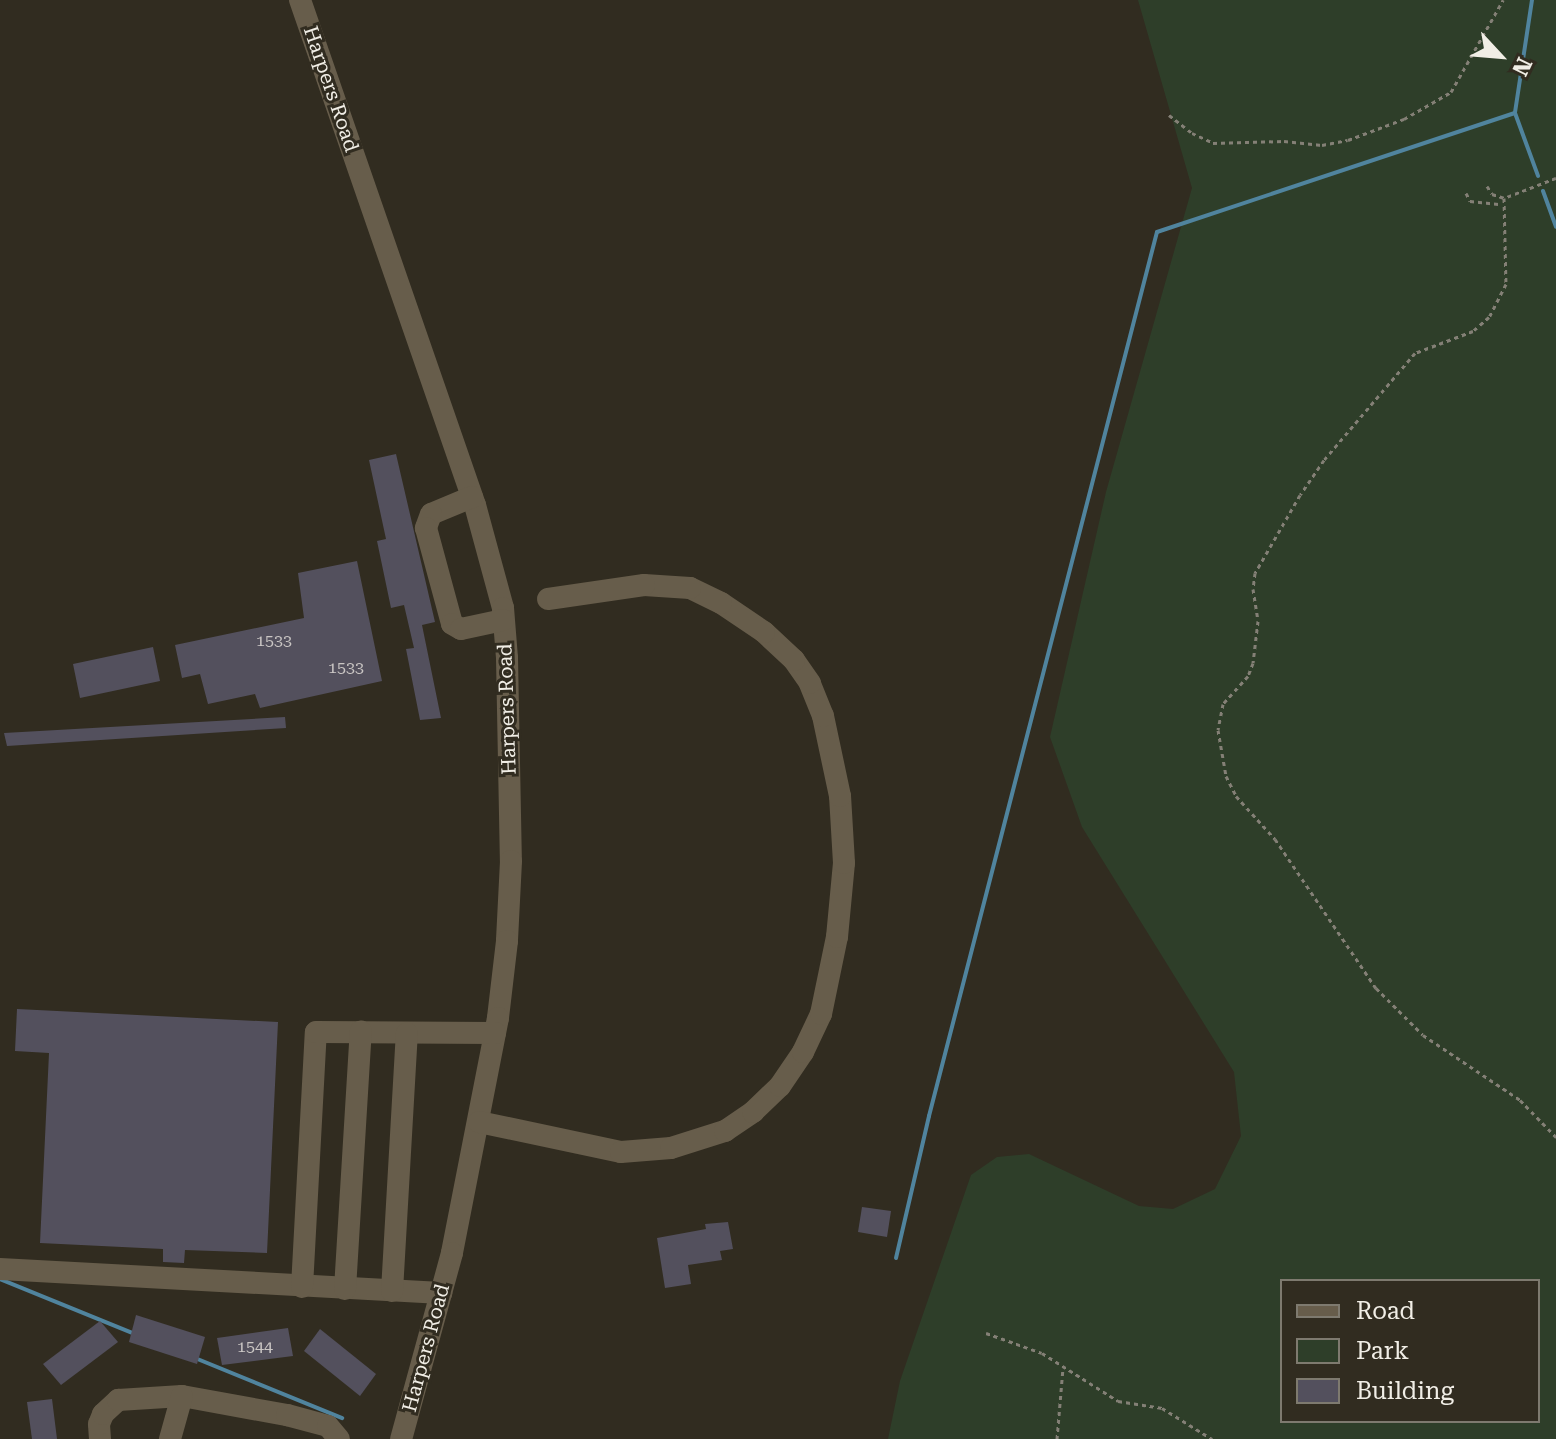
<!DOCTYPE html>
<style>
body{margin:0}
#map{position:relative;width:1556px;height:1439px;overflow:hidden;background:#312c20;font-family:"Roboto Serif",serif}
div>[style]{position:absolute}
.green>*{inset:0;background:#2e3e29}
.stream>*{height:4px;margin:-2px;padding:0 2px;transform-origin:2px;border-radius:2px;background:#50849e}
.building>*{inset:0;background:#53505d}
.path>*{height:3px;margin-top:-1.5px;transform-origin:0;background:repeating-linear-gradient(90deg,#848076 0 4px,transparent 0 8px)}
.minor>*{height:22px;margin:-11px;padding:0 11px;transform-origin:11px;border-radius:11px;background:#675d4b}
span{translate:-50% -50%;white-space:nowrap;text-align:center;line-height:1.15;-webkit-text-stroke:6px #312c20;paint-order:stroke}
.number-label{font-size:16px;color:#cac6c4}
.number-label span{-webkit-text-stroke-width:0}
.street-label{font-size:20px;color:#f1eee6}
.legend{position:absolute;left:1280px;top:1279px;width:260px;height:144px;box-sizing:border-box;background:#312c20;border:2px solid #7e7a6f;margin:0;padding:10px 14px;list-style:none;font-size:24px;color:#f1eee6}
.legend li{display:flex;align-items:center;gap:16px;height:40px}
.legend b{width:40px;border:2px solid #7e7a6f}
.north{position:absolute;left:1460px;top:16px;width:80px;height:80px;-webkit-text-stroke:6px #312c20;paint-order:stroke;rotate:116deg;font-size:22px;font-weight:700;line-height:32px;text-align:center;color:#f1eee6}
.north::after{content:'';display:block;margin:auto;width:28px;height:36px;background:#f1eee6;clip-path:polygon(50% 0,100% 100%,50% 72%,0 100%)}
</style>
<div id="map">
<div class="green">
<i style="clip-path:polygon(evenodd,1138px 0,1556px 0,1556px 1439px,888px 1439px,900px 1381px,971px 1175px,997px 1157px,1029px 1154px,1139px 1206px,1173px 1209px,1215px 1189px,1241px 1136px,1234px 1072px,1082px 827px,1050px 737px,1106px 492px,1192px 188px,1138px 0,1282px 1281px,1538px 1281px,1538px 1421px,1282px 1421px,1282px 1281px)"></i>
</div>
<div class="stream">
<i style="left:1532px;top:0;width:114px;rotate:98.6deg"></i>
<i style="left:1515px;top:113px;width:67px;rotate:69.9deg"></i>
<i style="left:1543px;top:191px;width:38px;rotate:70deg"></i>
<i style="left:896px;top:1258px;width:146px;rotate:-76.9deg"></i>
<i style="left:929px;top:1116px;width:913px;rotate:-75.54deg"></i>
<i style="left:1157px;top:232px;width:377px;rotate:-18.4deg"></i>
<i style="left:0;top:1279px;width:146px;rotate:22.2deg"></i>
<i style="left:195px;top:1358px;width:159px;rotate:22.2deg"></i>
</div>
<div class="building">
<i style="clip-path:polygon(396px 454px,435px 622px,422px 625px,441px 718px,420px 720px,406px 649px,414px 648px,404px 605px,391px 608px,377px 541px,386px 539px,369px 460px)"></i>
<i style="clip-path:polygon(357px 561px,382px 681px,260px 708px,255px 694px,208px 704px,200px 674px,182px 678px,175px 645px,304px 618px,298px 573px)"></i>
<i style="clip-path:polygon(153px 647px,160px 681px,80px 698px,73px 664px)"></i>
<i style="clip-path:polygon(285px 717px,286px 728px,7px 746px,4px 733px)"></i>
<i style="clip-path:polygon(17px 1009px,278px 1022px,267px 1253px,185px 1250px,184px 1263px,163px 1262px,163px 1249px,40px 1243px,49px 1053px,15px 1051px)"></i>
<i style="clip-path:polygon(862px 1207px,891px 1211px,887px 1237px,858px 1232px)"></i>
<i style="clip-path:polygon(728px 1222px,733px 1249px,720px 1251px,722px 1260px,688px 1265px,691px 1284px,665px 1288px,657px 1238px,706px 1229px,705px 1224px)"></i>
<i style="clip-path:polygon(136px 1315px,205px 1337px,197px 1364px,129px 1342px)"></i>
<i style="clip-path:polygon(100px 1321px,118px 1342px,61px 1385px,43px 1364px)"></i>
<i style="clip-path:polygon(288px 1328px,293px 1356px,222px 1365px,217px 1338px)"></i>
<i style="clip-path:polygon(320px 1329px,376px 1374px,360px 1396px,304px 1351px)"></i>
<i style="clip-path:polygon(52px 1399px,57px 1439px,32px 1439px,27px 1402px)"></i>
</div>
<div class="path">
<i style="left:1169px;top:115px;width:29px;rotate:38deg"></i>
<i style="left:1192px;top:133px;width:23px;rotate:25deg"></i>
<i style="left:1213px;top:143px;width:71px;rotate:-1.6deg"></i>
<i style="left:1284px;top:141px;width:38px;rotate:6deg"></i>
<i style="left:1322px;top:145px;width:26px;rotate:-11deg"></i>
<i style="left:1348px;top:140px;width:60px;rotate:-20.6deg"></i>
<i style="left:1404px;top:119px;width:54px;rotate:-29.9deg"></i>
<i style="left:1451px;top:92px;width:106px;rotate:-60.5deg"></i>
<i style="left:1556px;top:178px;width:56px;rotate:159deg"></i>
<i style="left:1504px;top:198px;width:86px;rotate:88.7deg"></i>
<i style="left:1506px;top:284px;width:37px;rotate:117deg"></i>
<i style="left:1489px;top:317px;width:21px;rotate:139deg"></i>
<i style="left:1473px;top:331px;width:62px;rotate:159.2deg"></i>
<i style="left:1415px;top:353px;width:140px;rotate:130.4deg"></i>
<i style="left:1324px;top:460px;width:42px;rotate:124.4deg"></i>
<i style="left:1300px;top:495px;width:90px;rotate:120deg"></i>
<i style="left:1255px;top:573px;width:16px;rotate:97deg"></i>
<i style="left:1253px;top:589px;width:32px;rotate:81deg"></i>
<i style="left:1258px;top:621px;width:42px;rotate:96.8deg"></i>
<i style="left:1253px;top:663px;width:14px;rotate:111deg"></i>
<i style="left:1248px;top:676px;width:38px;rotate:132deg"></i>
<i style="left:1223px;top:704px;width:26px;rotate:101deg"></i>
<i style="left:1218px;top:730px;width:47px;rotate:80.1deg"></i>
<i style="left:1226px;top:776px;width:22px;rotate:63deg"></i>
<i style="left:1236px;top:796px;width:58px;rotate:47.8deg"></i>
<i style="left:1275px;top:839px;width:180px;rotate:55.9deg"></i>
<i style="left:1376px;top:988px;width:66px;rotate:45deg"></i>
<i style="left:1423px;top:1035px;width:117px;rotate:33.8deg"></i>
<i style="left:1520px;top:1100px;width:52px;rotate:45.8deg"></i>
<i style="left:1487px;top:186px;width:9px;rotate:58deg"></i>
<i style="left:1492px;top:194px;width:13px;rotate:18deg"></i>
<i style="left:1466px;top:193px;width:9px;rotate:63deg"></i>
<i style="left:1470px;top:201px;width:31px;rotate:6deg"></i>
<i style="left:986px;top:1333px;width:59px;rotate:19.7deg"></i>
<i style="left:1042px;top:1353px;width:90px;rotate:32.3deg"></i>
<i style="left:1118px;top:1401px;width:45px;rotate:9deg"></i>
<i style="left:1162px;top:1408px;width:59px;rotate:31.8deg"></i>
<i style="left:1057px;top:1439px;width:72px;rotate:-85.2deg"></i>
</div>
<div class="minor">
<i style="left:300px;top:0;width:534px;rotate:70.89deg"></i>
<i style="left:475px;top:505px;width:107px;rotate:74.8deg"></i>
<i style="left:503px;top:608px;width:50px;rotate:85.4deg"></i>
<i style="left:507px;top:658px;width:203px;rotate:88.9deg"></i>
<i style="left:511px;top:861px;width:80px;rotate:92.9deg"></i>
<i style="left:507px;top:941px;width:78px;rotate:96.7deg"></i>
<i style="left:498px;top:1018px;width:239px;rotate:101.1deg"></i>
<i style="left:452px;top:1253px;width:193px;rotate:105.3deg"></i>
<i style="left:472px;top:497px;width:44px;rotate:157.5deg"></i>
<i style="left:431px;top:514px;width:15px;rotate:110deg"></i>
<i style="left:426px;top:528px;width:99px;rotate:74.8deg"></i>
<i style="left:452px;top:624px;width:10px;rotate:29deg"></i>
<i style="left:461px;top:629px;width:43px;rotate:-12.1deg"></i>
<i style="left:479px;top:1122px;width:145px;rotate:11.9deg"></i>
<i style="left:621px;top:1152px;width:50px;rotate:-4.6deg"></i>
<i style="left:671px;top:1148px;width:57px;rotate:-17.5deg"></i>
<i style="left:725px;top:1131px;width:34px;rotate:-34deg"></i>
<i style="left:753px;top:1112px;width:37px;rotate:-44deg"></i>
<i style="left:780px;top:1086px;width:41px;rotate:-55.9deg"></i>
<i style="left:803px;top:1052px;width:42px;rotate:-64.7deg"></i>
<i style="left:821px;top:1014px;width:79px;rotate:-78.3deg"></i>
<i style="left:837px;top:937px;width:74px;rotate:-84.6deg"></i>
<i style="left:844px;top:863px;width:67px;rotate:-93.4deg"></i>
<i style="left:840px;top:796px;width:82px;rotate:-102deg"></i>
<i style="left:823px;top:716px;width:35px;rotate:-112deg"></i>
<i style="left:810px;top:683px;width:28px;rotate:-125deg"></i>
<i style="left:794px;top:660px;width:41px;rotate:-137deg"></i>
<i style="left:764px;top:632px;width:52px;rotate:-146deg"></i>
<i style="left:721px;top:603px;width:34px;rotate:-154deg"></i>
<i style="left:690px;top:588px;width:46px;rotate:-176.3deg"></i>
<i style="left:644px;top:585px;width:97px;rotate:171.7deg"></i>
<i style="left:0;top:1269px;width:442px;rotate:3.1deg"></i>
<i style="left:302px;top:1287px;width:255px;rotate:-86.9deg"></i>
<i style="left:316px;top:1032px;width:179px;rotate:0.3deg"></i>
<i style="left:345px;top:1289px;width:258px;rotate:-86.5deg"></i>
<i style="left:392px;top:1291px;width:258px;rotate:-86.7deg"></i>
<i style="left:182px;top:1396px;width:107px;rotate:10.3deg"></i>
<i style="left:287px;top:1415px;width:42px;rotate:15deg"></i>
<i style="left:328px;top:1426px;width:17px;rotate:50deg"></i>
<i style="left:100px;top:1439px;width:15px;rotate:-94deg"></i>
<i style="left:99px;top:1424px;width:11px;rotate:-68deg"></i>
<i style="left:103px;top:1414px;width:21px;rotate:-43deg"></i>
<i style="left:118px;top:1400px;width:64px;rotate:-3.6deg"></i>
<i style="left:182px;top:1396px;width:45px;rotate:105.6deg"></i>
</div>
<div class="number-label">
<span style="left:274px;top:641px">1533</span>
<span style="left:346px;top:668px">1533</span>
<span style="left:255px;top:1347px">1544</span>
</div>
<div class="street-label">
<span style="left:331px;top:89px;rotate:71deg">Harpers Road</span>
<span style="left:507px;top:709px;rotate:-92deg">Harpers Road</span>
<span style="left:426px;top:1348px;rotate:-75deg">Harpers Road</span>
</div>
<ul class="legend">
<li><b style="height:10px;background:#675d4b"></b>Road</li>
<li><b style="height:22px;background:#2e3e29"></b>Park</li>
<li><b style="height:22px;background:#53505d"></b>Building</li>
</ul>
<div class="north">N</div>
</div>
